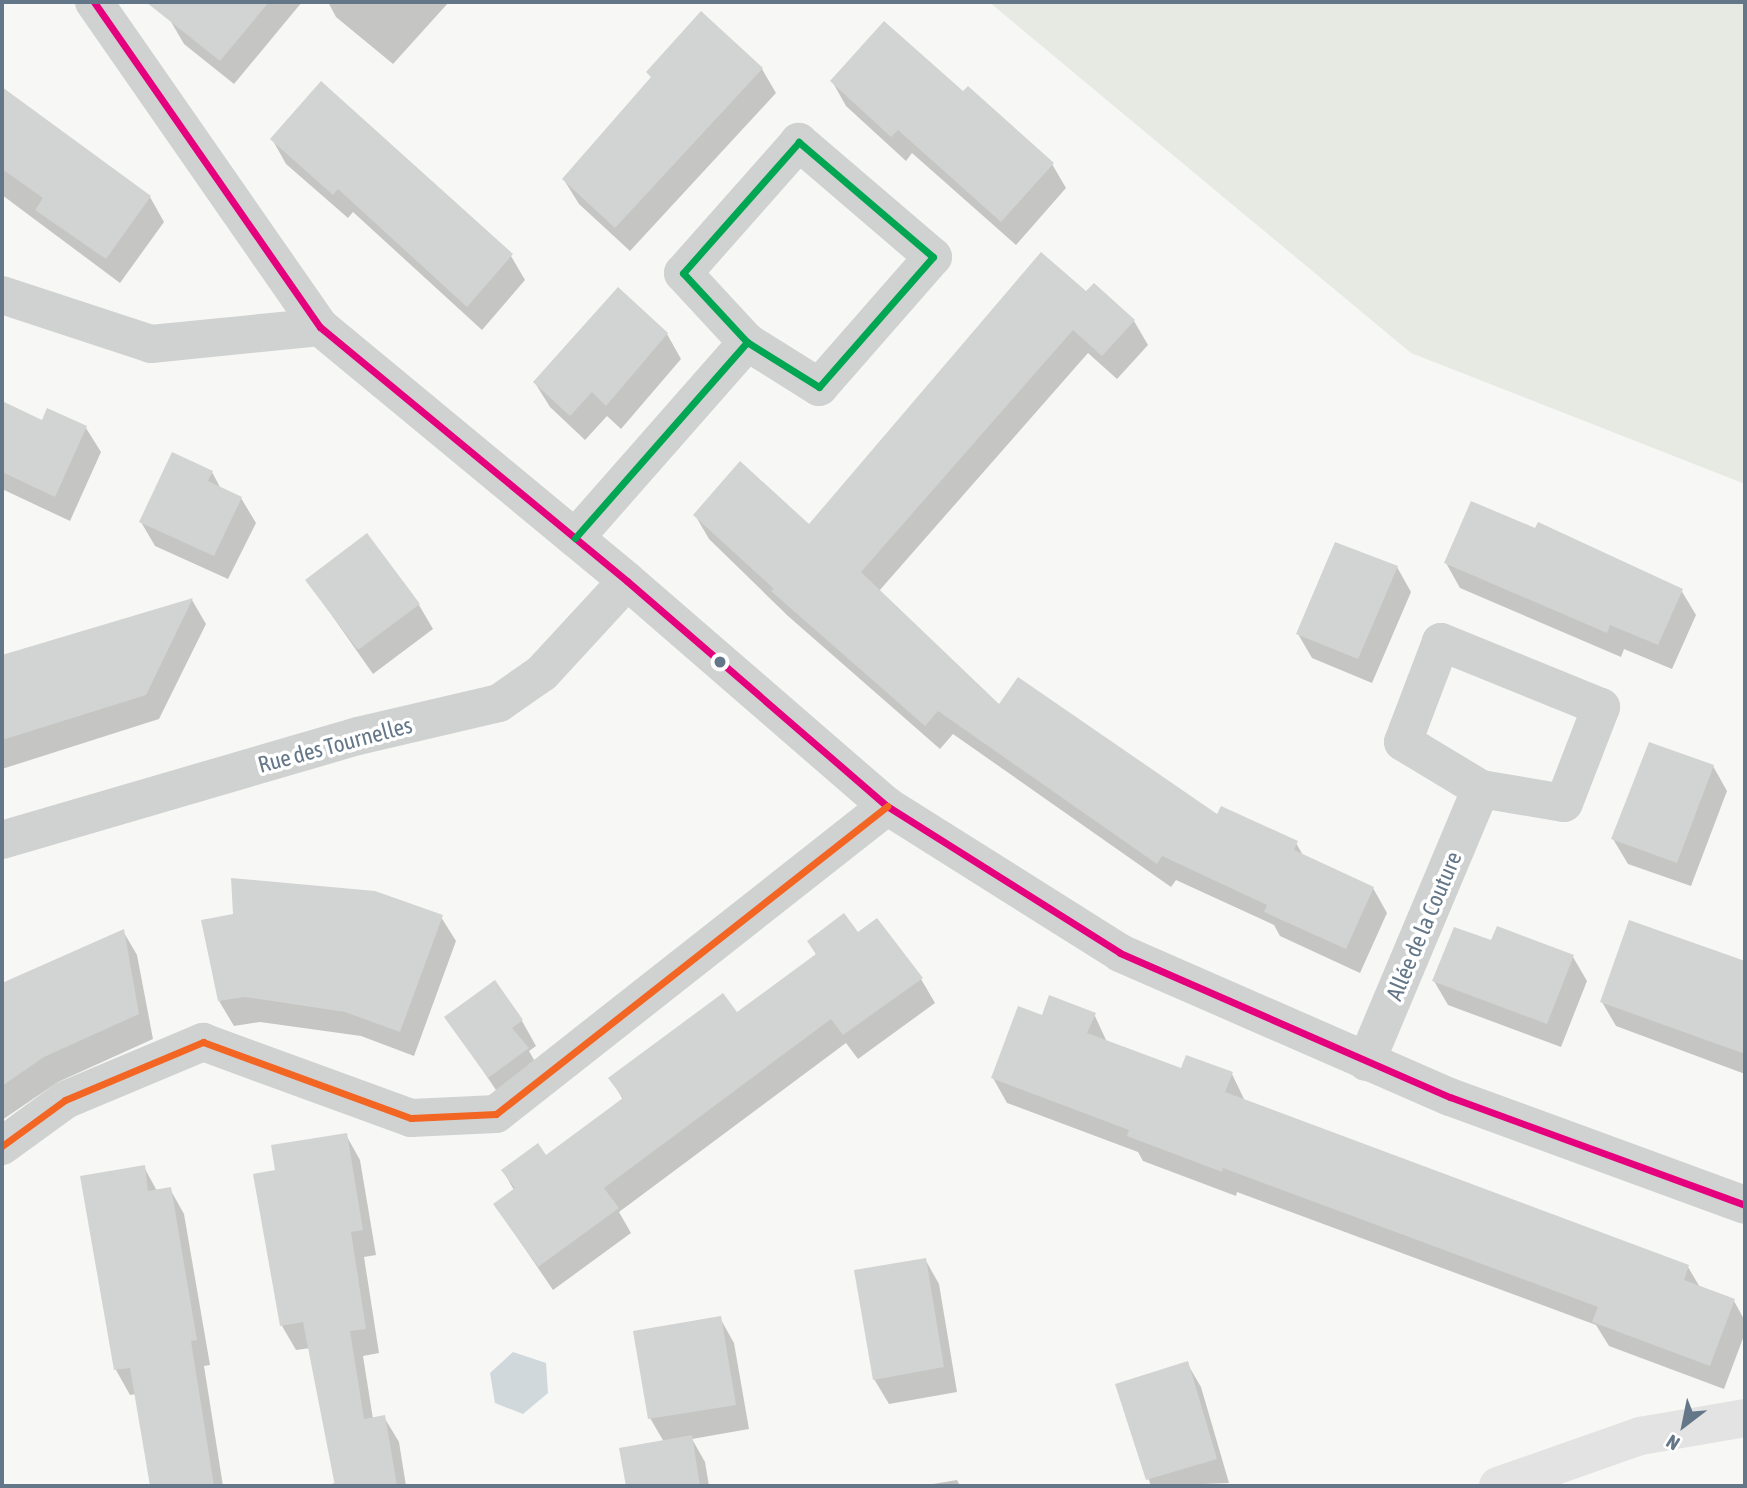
<!DOCTYPE html>
<meta charset="utf-8">
<style>
body{margin:0}
#map{position:relative;width:1747px;height:1488px;overflow:hidden;background:#f7f7f5;font-family:"Asap Condensed",sans-serif}
div>[style]{position:absolute}
.green>*{inset:0;background:#e6eae3}
.water>*{inset:0;background:#d0d8db}
.shadow>*{inset:0;background:#0003}
.building>*{inset:0;background:#d2d3d3}
.street>*{height:38px;margin:-19px;padding:0 19px;transform-origin:19px;border-radius:19px;background:#d0d2d2}
.secondary>*{height:38px;margin:-19px;padding:0 19px;transform-origin:19px;border-radius:19px;background:#e3e3e3}
.bus-1>*{height:7px;margin:-3.5px;padding:0 3.5px;transform-origin:3.5px;border-radius:3.5px;background:#e5007d}
.bus-2>*{height:7px;margin:-3.5px;padding:0 3.5px;transform-origin:3.5px;border-radius:3.5px;background:#f26522}
.bus-3>*{height:7px;margin:-3.5px;padding:0 3.5px;transform-origin:3.5px;border-radius:3.5px;background:#00a651}
.dots>*{width:19px;height:19px;translate:-50% -50%;box-sizing:border-box;border:4px solid #fff;border-radius:50%}
span{translate:-50% -50%;white-space:nowrap;text-align:center;line-height:1.15;-webkit-text-stroke:7px #fff;paint-order:stroke}
.street-label{font-size:23px;color:#647788}
.frame{position:absolute;inset:0;border:4px solid #647788;pointer-events:none}
.north{position:absolute;left:1649px;top:1390px;width:70px;height:70px;-webkit-text-stroke:5px #fff;paint-order:stroke;rotate:212deg;font-size:19px;font-weight:700;line-height:28px;text-align:center;color:#647788}
.north::after{content:'';display:block;margin:auto;width:24px;height:32px;background:#647788;clip-path:polygon(50% 0,100% 100%,50% 72%,0 100%)}
</style>
<div id="map">
<div class="green">
<i style="clip-path:polygon(989px 2px,1745px 2px,1745px 484px,1411px 353px)"></i>
</div>
<div class="water">
<i style="clip-path:polygon(513px 1352px,546px 1363px,548px 1393px,523px 1414px,495px 1403px,490px 1373px)"></i>
</div>
<div class="shadow">
<i style="clip-path:polygon(186px 2px,302px 2px,234px 84px,184px 44px,170px 20px)"></i>
<i style="clip-path:polygon(328px 2px,449px 2px,393px 64px,336px 17px)"></i>
<i style="clip-path:polygon(762px 69px,776px 93px,630px 251px,579px 204px,564px 180px,652px 79px,648px 72px)"></i>
<i style="clip-path:polygon(832px 81px,963px 93px,1052px 164px,1066px 188px,1016px 245px,912px 153px,906px 161px,846px 106px)"></i>
<i style="clip-path:polygon(2px 89px,150px 197px,164px 222px,120px 283px,2px 195px)"></i>
<i style="clip-path:polygon(272px 139px,511px 256px,525px 280px,482px 330px,353px 212px,348px 218px,286px 164px)"></i>
<i style="clip-path:polygon(1086px 293px,1134px 321px,1148px 345px,1117px 379px,1088px 353px,879px 591px,1000px 706px,1218px 817px,1296px 843px,1304px 857px,1373px 888px,1387px 913px,1360px 973px,1280px 936px,1274px 925px,1176px 880px,1171px 887px,953px 734px,940px 749px,788px 616px,709px 539px,695px 515px,809px 526px)"></i>
<i style="clip-path:polygon(667px 334px,681px 359px,621px 429px,607px 416px,585px 440px,550px 407px,535px 383px)"></i>
<i style="clip-path:polygon(2px 414px,86px 428px,101px 452px,70px 521px,2px 489px)"></i>
<i style="clip-path:polygon(212px 472px,221px 489px,241px 498px,256px 523px,228px 579px,155px 546px,141px 522px)"></i>
<i style="clip-path:polygon(1446px 563px,1681px 590px,1696px 615px,1672px 669px,1624px 649px,1621px 657px,1460px 588px)"></i>
<i style="clip-path:polygon(1397px 567px,1411px 592px,1372px 683px,1312px 658px,1298px 634px)"></i>
<i style="clip-path:polygon(307px 580px,419px 605px,433px 629px,373px 674px)"></i>
<i style="clip-path:polygon(192px 600px,206px 624px,159px 719px,2px 769px,2px 657px)"></i>
<i style="clip-path:polygon(1713px 766px,1727px 791px,1691px 886px,1628px 864px,1613px 839px)"></i>
<i style="clip-path:polygon(441px 917px,456px 941px,414px 1056px,361px 1036px,260px 1022px,234px 1026px,219px 1001px)"></i>
<i style="clip-path:polygon(123px 931px,137px 955px,153px 1039px,58px 1082px,2px 1120px,2px 987px)"></i>
<i style="clip-path:polygon(858px 935px,921px 979px,935px 1003px,858px 1059px,846px 1043px,619px 1212px,631px 1233px,553px 1290px,495px 1205px,514px 1190px,503px 1171px,546px 1158px,623px 1100px,611px 1078px,737px 1014px,817px 956px,809px 942px)"></i>
<i style="clip-path:polygon(1492px 943px,1573px 957px,1587px 981px,1561px 1047px,1448px 1005px,1434px 981px)"></i>
<i style="clip-path:polygon(1719px 965px,1745px 974px,1745px 1074px,1616px 1026px,1602px 1002px)"></i>
<i style="clip-path:polygon(1094px 1014px,1107px 1042px,1182px 1071px,1232px 1074px,1245px 1101px,1688px 1267px,1701px 1289px,1734px 1301px,1745px 1321px,1745px 1333px,1724px 1389px,1609px 1346px,1596px 1325px,1237px 1192px,1236px 1196px,1143px 1161px,1138px 1152px,1007px 1103px,993px 1078px,1043px 1017px)"></i>
<i style="clip-path:polygon(447px 1017px,522px 1021px,536px 1046px,529px 1051px,542px 1074px,504px 1102px)"></i>
<i style="clip-path:polygon(346px 1135px,360px 1160px,376px 1255px,364px 1257px,379px 1353px,363px 1356px,373px 1419px,384px 1417px,399px 1442px,406px 1486px,321px 1486px,336px 1483px,311px 1348px,296px 1350px,282px 1326px,277px 1171px)"></i>
<i style="clip-path:polygon(144px 1167px,157px 1191px,170px 1189px,184px 1214px,210px 1365px,204px 1366px,223px 1486px,152px 1486px,136px 1394px,130px 1395px,116px 1370px,82px 1178px)"></i>
<i style="clip-path:polygon(925px 1259px,939px 1284px,957px 1392px,889px 1404px,874px 1379px)"></i>
<i style="clip-path:polygon(720px 1318px,734px 1343px,749px 1429px,692px 1439px,705px 1462px,709px 1486px,628px 1486px,621px 1449px,664px 1442px,650px 1418px)"></i>
<i style="clip-path:polygon(1187px 1363px,1201px 1387px,1229px 1483px,1151px 1486px,1117px 1385px)"></i>
<i style="clip-path:polygon(957px 1480px,960px 1486px,921px 1486px)"></i>
</div>
<div class="building">
<i style="clip-path:polygon(146px 2px,269px 2px,220px 61px)"></i>
<i style="clip-path:polygon(701px 11px,763px 68px,615px 228px,562px 179px,651px 77px,646px 72px)"></i>
<i style="clip-path:polygon(884px 21px,963px 91px,968px 86px,1054px 163px,1001px 222px,898px 130px,891px 137px,830px 81px)"></i>
<i style="clip-path:polygon(321px 81px,513px 254px,467px 307px,338px 189px,333px 195px,270px 139px)"></i>
<i style="clip-path:polygon(2px 87px,151px 196px,106px 259px,35px 210px,43px 198px,2px 169px)"></i>
<i style="clip-path:polygon(1041px 252px,1086px 291px,1094px 283px,1135px 320px,1102px 356px,1073px 330px,861px 572px,999px 704px,1018px 677px,1217px 814px,1221px 806px,1298px 841px,1294px 850px,1374px 887px,1346px 949px,1264px 912px,1267px 905px,1162px 856px,1157px 864px,938px 711px,925px 726px,771px 591px,774px 589px,693px 515px,740px 461px,809px 524px)"></i>
<i style="clip-path:polygon(618px 287px,668px 333px,606px 406px,592px 392px,570px 416px,533px 382px)"></i>
<i style="clip-path:polygon(2px 401px,42px 420px,47px 408px,87px 426px,55px 497px,2px 472px)"></i>
<i style="clip-path:polygon(172px 452px,213px 471px,208px 481px,242px 497px,214px 556px,139px 522px)"></i>
<i style="clip-path:polygon(1471px 501px,1535px 528px,1538px 522px,1683px 589px,1658px 645px,1610px 625px,1607px 633px,1444px 563px)"></i>
<i style="clip-path:polygon(367px 533px,420px 604px,358px 650px,305px 580px)"></i>
<i style="clip-path:polygon(1335px 542px,1398px 566px,1358px 659px,1296px 634px)"></i>
<i style="clip-path:polygon(193px 598px,146px 695px,2px 740px,2px 655px)"></i>
<i style="clip-path:polygon(1649px 742px,1714px 765px,1677px 863px,1611px 839px)"></i>
<i style="clip-path:polygon(231px 878px,375px 891px,443px 915px,400px 1032px,345px 1012px,245px 997px,218px 1001px,201px 920px,233px 914px)"></i>
<i style="clip-path:polygon(844px 913px,858px 932px,877px 918px,923px 978px,843px 1035px,831px 1019px,604px 1188px,619px 1208px,538px 1267px,493px 1204px,515px 1188px,501px 1170px,538px 1143px,546px 1155px,623px 1098px,608px 1078px,723px 993px,737px 1012px,816px 954px,807px 941px)"></i>
<i style="clip-path:polygon(1629px 920px,1745px 961px,1745px 1054px,1600px 1002px)"></i>
<i style="clip-path:polygon(1497px 926px,1574px 955px,1547px 1024px,1432px 981px,1454px 927px,1491px 940px)"></i>
<i style="clip-path:polygon(124px 929px,139px 1014px,44px 1057px,2px 1086px,2px 983px)"></i>
<i style="clip-path:polygon(495px 980px,523px 1020px,512px 1028px,529px 1048px,488px 1078px,444px 1017px)"></i>
<i style="clip-path:polygon(1049px 995px,1096px 1013px,1087px 1033px,1181px 1068px,1186px 1055px,1233px 1072px,1225px 1092px,1689px 1265px,1684px 1280px,1735px 1299px,1710px 1366px,1592px 1322px,1598px 1307px,1223px 1168px,1222px 1172px,1127px 1136px,1129px 1130px,991px 1078px,1018px 1006px,1042px 1015px)"></i>
<i style="clip-path:polygon(347px 1133px,363px 1230px,351px 1232px,366px 1329px,350px 1331px,364px 1419px,385px 1415px,397px 1486px,335px 1486px,303px 1322px,280px 1326px,253px 1174px,275px 1170px,271px 1145px)"></i>
<i style="clip-path:polygon(145px 1165px,148px 1191px,171px 1187px,197px 1340px,191px 1341px,214px 1486px,150px 1486px,130px 1368px,114px 1370px,80px 1176px)"></i>
<i style="clip-path:polygon(926px 1258px,944px 1367px,873px 1380px,854px 1270px)"></i>
<i style="clip-path:polygon(721px 1316px,736px 1405px,648px 1419px,633px 1331px)"></i>
<i style="clip-path:polygon(1188px 1361px,1217px 1459px,1146px 1480px,1115px 1384px)"></i>
<i style="clip-path:polygon(692px 1435px,700px 1486px,626px 1486px,619px 1448px)"></i>
</div>
<div class="street">
<i style="left:94px;top:2px;width:396px;rotate:55.2deg"></i>
<i style="left:320px;top:327px;width:398px;rotate:39.6deg"></i>
<i style="left:627px;top:581px;width:344px;rotate:40.9deg"></i>
<i style="left:887px;top:806px;width:275px;rotate:32.2deg"></i>
<i style="left:1120px;top:953px;width:360px;rotate:23.6deg"></i>
<i style="left:1450px;top:1097px;width:314px;rotate:20.1deg"></i>
<i style="left:2px;top:295px;width:157px;rotate:18.2deg"></i>
<i style="left:151px;top:344px;width:170px;rotate:-5.7deg"></i>
<i style="left:575px;top:538px;width:261px;rotate:-48.7deg"></i>
<i style="left:747px;top:342px;width:85px;rotate:32deg"></i>
<i style="left:819px;top:387px;width:173px;rotate:-48.8deg"></i>
<i style="left:933px;top:257px;width:177px;rotate:-139.4deg"></i>
<i style="left:799px;top:142px;width:175px;rotate:131.5deg"></i>
<i style="left:683px;top:273px;width:94px;rotate:47.2deg"></i>
<i style="left:2px;top:840px;width:371px;rotate:-16.3deg"></i>
<i style="left:358px;top:736px;width:145px;rotate:-13.2deg"></i>
<i style="left:499px;top:703px;width:52px;rotate:-34.9deg"></i>
<i style="left:542px;top:673px;width:125px;rotate:-47.3deg"></i>
<i style="left:1366px;top:1062px;width:296px;rotate:-67.2deg"></i>
<i style="left:1481px;top:789px;width:84px;rotate:9.6deg"></i>
<i style="left:1564px;top:803px;width:103px;rotate:-68.9deg"></i>
<i style="left:1601px;top:707px;width:173px;rotate:-157.9deg"></i>
<i style="left:1441px;top:642px;width:107px;rotate:110.8deg"></i>
<i style="left:1403px;top:742px;width:91px;rotate:31.1deg"></i>
<i style="left:2px;top:1146px;width:78px;rotate:-36.1deg"></i>
<i style="left:65px;top:1100px;width:150px;rotate:-22.8deg"></i>
<i style="left:203px;top:1042px;width:221px;rotate:20.1deg"></i>
<i style="left:411px;top:1118px;width:85px;rotate:-2.7deg"></i>
<i style="left:496px;top:1114px;width:498px;rotate:-38.2deg"></i>
</div>
<div class="secondary">
<i style="left:1498px;top:1486px;width:151px;rotate:-19.4deg"></i>
<i style="left:1640px;top:1436px;width:107px;rotate:-9.7deg"></i>
</div>
<div class="bus-1">
<i style="left:94px;top:2px;width:396px;rotate:55.2deg"></i>
<i style="left:320px;top:327px;width:398px;rotate:39.6deg"></i>
<i style="left:627px;top:581px;width:344px;rotate:40.9deg"></i>
<i style="left:887px;top:806px;width:275px;rotate:32.2deg"></i>
<i style="left:1120px;top:953px;width:360px;rotate:23.6deg"></i>
<i style="left:1450px;top:1097px;width:314px;rotate:20.1deg"></i>
</div>
<div class="bus-2">
<i style="left:2px;top:1146px;width:78px;rotate:-36.1deg"></i>
<i style="left:65px;top:1100px;width:150px;rotate:-22.8deg"></i>
<i style="left:203px;top:1042px;width:221px;rotate:20.1deg"></i>
<i style="left:411px;top:1118px;width:85px;rotate:-2.7deg"></i>
<i style="left:496px;top:1114px;width:498px;rotate:-38.2deg"></i>
</div>
<div class="bus-3">
<i style="left:575px;top:538px;width:261px;rotate:-48.7deg"></i>
<i style="left:747px;top:342px;width:85px;rotate:32deg"></i>
<i style="left:819px;top:387px;width:173px;rotate:-48.8deg"></i>
<i style="left:933px;top:257px;width:177px;rotate:-139.4deg"></i>
<i style="left:799px;top:142px;width:175px;rotate:131.5deg"></i>
<i style="left:683px;top:273px;width:94px;rotate:47.2deg"></i>
</div>
<div class="dots">
<i style="left:720px;top:662px;background:#647788"></i>
</div>
<div class="street-label">
<span style="left:335px;top:745px;rotate:-15deg">Rue des Tournelles</span>
<span style="left:1424px;top:926px;rotate:-67deg">Allée de la Couture</span>
</div>
<div class="frame"></div>
<div class="north">N</div>
</div>
